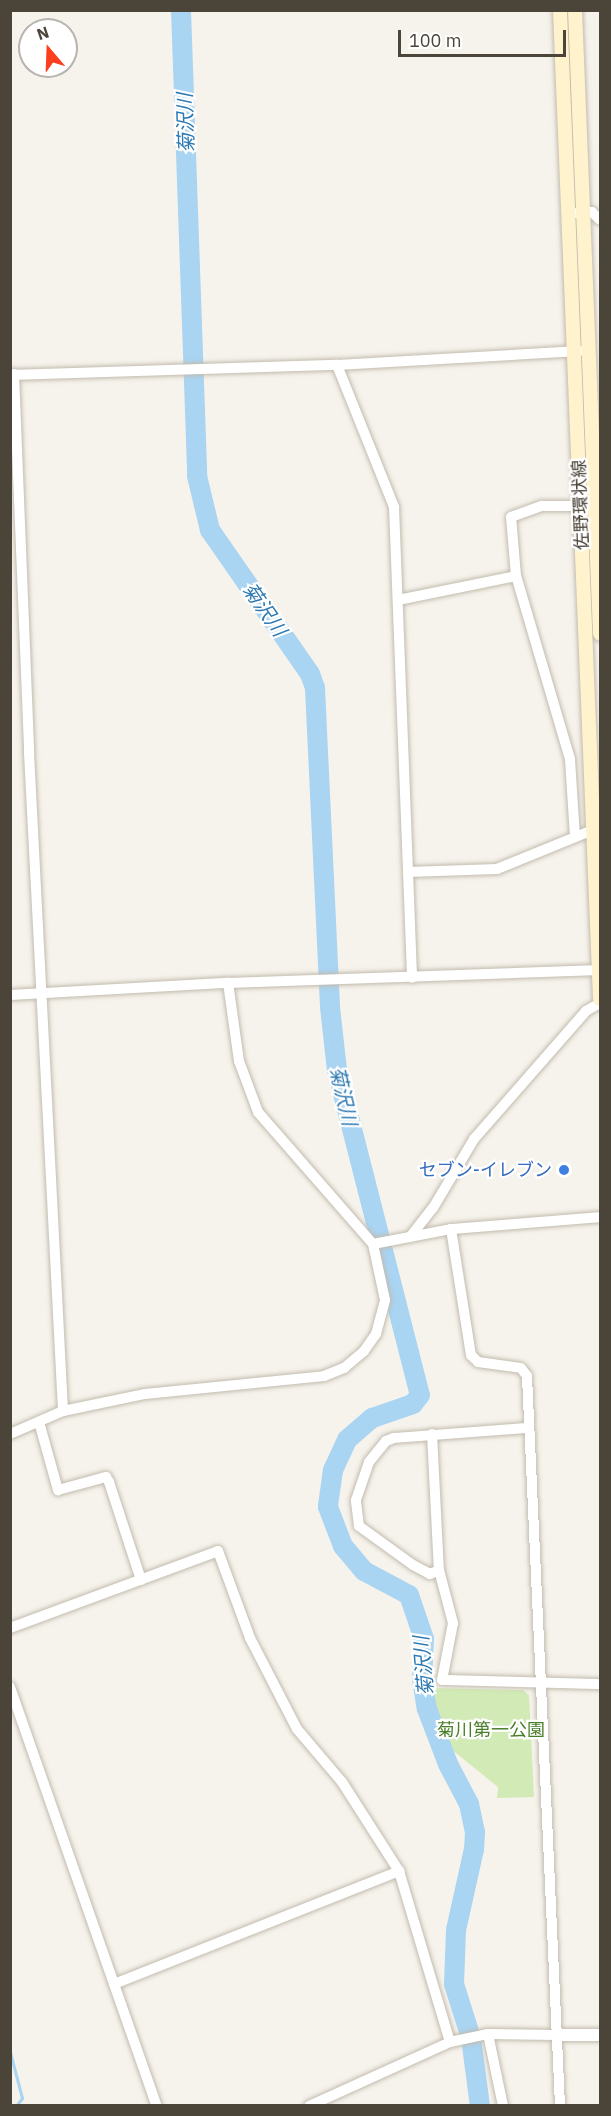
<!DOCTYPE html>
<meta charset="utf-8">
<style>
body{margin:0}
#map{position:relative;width:611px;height:2116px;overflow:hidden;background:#f6f3ec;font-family:"IBM Plex Sans","Noto Sans JP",sans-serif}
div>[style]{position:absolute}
.green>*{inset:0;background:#d2eab5}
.stream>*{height:3px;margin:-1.5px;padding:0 1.5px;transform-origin:1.5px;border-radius:1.5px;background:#a9d4f2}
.river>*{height:20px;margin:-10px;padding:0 10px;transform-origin:10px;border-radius:10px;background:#a9d4f2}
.roads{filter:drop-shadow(0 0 2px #c2bbae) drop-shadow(0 0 2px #c2bbae)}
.minor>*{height:10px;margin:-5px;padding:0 5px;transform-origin:5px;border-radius:5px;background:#fff}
.tertiary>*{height:12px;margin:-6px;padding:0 6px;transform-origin:6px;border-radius:6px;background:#fff}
.secondary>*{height:14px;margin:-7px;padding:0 7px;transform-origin:7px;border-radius:7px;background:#fff3cd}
.dots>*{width:16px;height:16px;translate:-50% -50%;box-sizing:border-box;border:3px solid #fff;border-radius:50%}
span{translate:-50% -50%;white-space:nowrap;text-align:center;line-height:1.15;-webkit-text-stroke:4.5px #fff;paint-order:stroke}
.street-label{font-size:18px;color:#4b4439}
.shop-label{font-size:18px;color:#366cbe}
.right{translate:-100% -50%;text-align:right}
.park-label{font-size:18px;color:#4a7f2a}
.water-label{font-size:20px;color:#2e7ab2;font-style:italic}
.frame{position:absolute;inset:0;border:12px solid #4b4439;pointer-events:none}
.north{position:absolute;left:18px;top:18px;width:60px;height:60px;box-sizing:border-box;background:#fff;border:2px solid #b7b4b0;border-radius:50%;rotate:341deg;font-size:16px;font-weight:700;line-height:24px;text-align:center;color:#4b4439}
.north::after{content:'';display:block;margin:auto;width:21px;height:27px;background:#fc3f1d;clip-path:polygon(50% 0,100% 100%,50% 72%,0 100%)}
.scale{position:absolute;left:398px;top:30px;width:168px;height:27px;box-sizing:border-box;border:3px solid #4b4439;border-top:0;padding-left:8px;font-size:18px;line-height:21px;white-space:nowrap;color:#4b4439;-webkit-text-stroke:4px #fff;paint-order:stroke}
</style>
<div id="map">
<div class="green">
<i style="clip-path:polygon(429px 1688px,523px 1690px,529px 1695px,534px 1797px,497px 1798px,498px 1787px,441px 1741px,431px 1711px)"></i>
</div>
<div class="stream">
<i style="left:10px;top:2052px;width:48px;rotate:75.4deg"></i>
<i style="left:22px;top:2098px;width:10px;rotate:127deg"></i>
</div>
<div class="river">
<i style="left:181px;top:10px;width:466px;rotate:88deg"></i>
<i style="left:197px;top:476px;width:56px;rotate:76.5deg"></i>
<i style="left:210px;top:530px;width:175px;rotate:55.2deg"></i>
<i style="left:310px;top:674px;width:15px;rotate:70deg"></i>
<i style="left:315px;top:688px;width:319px;rotate:87.3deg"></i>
<i style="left:330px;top:1007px;width:63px;rotate:83.7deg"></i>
<i style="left:337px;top:1070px;width:335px;rotate:75.7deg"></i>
<i style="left:420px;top:1395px;width:11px;rotate:128deg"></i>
<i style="left:413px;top:1404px;width:43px;rotate:161.1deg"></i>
<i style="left:372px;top:1418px;width:33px;rotate:139deg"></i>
<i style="left:347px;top:1440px;width:33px;rotate:115deg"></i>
<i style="left:333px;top:1470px;width:37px;rotate:98deg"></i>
<i style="left:328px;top:1507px;width:42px;rotate:69deg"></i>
<i style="left:343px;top:1546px;width:33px;rotate:50deg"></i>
<i style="left:364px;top:1571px;width:51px;rotate:28.1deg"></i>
<i style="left:409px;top:1595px;width:46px;rotate:71.2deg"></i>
<i style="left:424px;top:1639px;width:40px;rotate:92.9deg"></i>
<i style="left:422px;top:1679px;width:30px;rotate:81deg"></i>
<i style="left:427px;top:1709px;width:59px;rotate:69.1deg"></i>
<i style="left:448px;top:1764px;width:45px;rotate:62.3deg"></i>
<i style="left:469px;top:1804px;width:29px;rotate:78deg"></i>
<i style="left:475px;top:1832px;width:17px;rotate:93deg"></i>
<i style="left:474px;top:1849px;width:83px;rotate:102.5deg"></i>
<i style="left:456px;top:1930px;width:54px;rotate:92.1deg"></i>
<i style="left:454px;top:1984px;width:57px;rotate:72.5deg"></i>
<i style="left:471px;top:2038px;width:69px;rotate:82.5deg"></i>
</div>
<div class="roads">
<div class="minor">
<i style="left:577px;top:213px;width:15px;rotate:-4deg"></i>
<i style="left:592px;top:212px;width:11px;rotate:45deg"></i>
<i style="left:337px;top:365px;width:153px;rotate:68.1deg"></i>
<i style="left:394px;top:507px;width:471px;rotate:87.8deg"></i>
<i style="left:14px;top:374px;width:379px;rotate:87.7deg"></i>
<i style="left:29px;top:753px;width:659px;rotate:87.04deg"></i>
<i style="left:10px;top:375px;width:327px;rotate:-1.8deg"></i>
<i style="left:337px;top:365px;width:243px;rotate:-3.3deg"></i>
<i style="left:398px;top:600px;width:120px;rotate:-11.5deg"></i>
<i style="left:575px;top:837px;width:78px;rotate:-93.7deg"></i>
<i style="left:570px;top:759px;width:191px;rotate:-106.4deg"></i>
<i style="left:516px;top:576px;width:59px;rotate:-94.8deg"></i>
<i style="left:511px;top:517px;width:33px;rotate:-20deg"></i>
<i style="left:542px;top:506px;width:30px"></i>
<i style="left:572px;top:506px;width:29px;rotate:14deg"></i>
<i style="left:408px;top:872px;width:89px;rotate:-1.9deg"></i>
<i style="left:497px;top:869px;width:111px;rotate:-22.2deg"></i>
<i style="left:10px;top:995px;width:218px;rotate:-3.2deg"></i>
<i style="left:228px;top:983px;width:372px;rotate:-2deg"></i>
<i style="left:451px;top:1229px;width:128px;rotate:81deg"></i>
<i style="left:471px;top:1355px;width:10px;rotate:45deg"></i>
<i style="left:478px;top:1362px;width:43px;rotate:7.9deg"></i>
<i style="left:521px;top:1368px;width:10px;rotate:53deg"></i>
<i style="left:527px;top:1376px;width:731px;rotate:87.41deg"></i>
<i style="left:410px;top:1237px;width:37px;rotate:-52deg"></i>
<i style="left:433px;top:1208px;width:80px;rotate:-59.3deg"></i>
<i style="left:474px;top:1139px;width:170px;rotate:-48.8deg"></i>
<i style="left:586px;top:1011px;width:16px;rotate:-30deg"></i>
<i style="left:373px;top:1244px;width:79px;rotate:-10.9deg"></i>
<i style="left:451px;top:1229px;width:149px;rotate:-4.6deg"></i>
<i style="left:39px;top:1422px;width:71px;rotate:74.4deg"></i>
<i style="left:58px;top:1490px;width:50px;rotate:-15.2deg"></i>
<i style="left:106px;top:1477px;width:6px;rotate:59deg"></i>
<i style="left:109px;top:1482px;width:103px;rotate:71.9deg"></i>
<i style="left:10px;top:1434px;width:58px;rotate:-23.5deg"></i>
<i style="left:63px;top:1411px;width:84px;rotate:-11.7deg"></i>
<i style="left:145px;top:1394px;width:180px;rotate:-5.7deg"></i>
<i style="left:324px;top:1376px;width:22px;rotate:-22deg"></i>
<i style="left:344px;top:1368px;width:26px;rotate:-40deg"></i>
<i style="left:364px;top:1351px;width:21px;rotate:-55deg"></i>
<i style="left:376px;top:1334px;width:35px;rotate:-75deg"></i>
<i style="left:385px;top:1300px;width:57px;rotate:-102.1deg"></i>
<i style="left:373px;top:1244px;width:175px;rotate:-131.1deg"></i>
<i style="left:258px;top:1112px;width:54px;rotate:-110.4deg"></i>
<i style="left:239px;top:1061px;width:79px;rotate:-98deg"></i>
<i style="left:432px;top:1434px;width:136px;rotate:87.1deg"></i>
<i style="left:439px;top:1570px;width:55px;rotate:75.2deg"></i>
<i style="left:453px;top:1623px;width:58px;rotate:100.9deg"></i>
<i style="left:442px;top:1680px;width:158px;rotate:1.5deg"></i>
<i style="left:439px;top:1570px;width:10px;rotate:156deg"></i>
<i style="left:430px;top:1574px;width:19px;rotate:-152deg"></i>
<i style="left:413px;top:1565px;width:67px;rotate:-144.2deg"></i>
<i style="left:359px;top:1526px;width:26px;rotate:-97deg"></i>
<i style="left:356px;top:1500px;width:40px;rotate:-71.1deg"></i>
<i style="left:369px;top:1462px;width:27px;rotate:-51deg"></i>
<i style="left:386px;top:1441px;width:9px;rotate:-21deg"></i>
<i style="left:394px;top:1438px;width:134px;rotate:-4.3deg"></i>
<i style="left:10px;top:1628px;width:222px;rotate:-20.3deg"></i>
<i style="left:218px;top:1551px;width:93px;rotate:69.8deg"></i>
<i style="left:250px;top:1638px;width:102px;rotate:62.7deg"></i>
<i style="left:297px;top:1729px;width:70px;rotate:49.7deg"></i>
<i style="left:342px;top:1782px;width:106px;rotate:57.4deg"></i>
<i style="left:399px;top:1871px;width:178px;rotate:73.4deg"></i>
<i style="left:10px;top:1687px;width:444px;rotate:70.7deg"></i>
<i style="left:114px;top:1984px;width:307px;rotate:-21.6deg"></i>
<i style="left:488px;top:2034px;width:74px;rotate:78.2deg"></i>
<i style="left:309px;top:2106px;width:155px;rotate:-24.4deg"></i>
<i style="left:450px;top:2042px;width:39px;rotate:-12deg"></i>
<i style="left:488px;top:2034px;width:68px;rotate:0.8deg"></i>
</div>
<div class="tertiary">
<i style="left:556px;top:2035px;width:44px"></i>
</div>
<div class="secondary">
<i style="left:560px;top:10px;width:990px;rotate:87.68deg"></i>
<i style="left:575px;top:10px;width:624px;rotate:87.7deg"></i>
</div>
</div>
<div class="dots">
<i style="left:564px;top:1170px;background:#3f7fe0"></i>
</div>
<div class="street-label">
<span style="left:581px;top:505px;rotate:-92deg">佐野環状線</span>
</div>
<div class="shop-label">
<span class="right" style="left:552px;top:1170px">セブン-イレブン</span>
</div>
<div class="park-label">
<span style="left:491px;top:1730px">菊川第一公園</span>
</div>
<div class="water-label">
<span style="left:185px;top:123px;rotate:-92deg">菊沢川</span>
<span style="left:265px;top:609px;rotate:55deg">菊沢川</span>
<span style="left:344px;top:1096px;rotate:77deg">菊沢川</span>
<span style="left:423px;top:1666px;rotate:-95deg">菊沢川</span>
</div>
<div class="frame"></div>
<div class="north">N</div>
<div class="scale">100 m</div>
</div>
